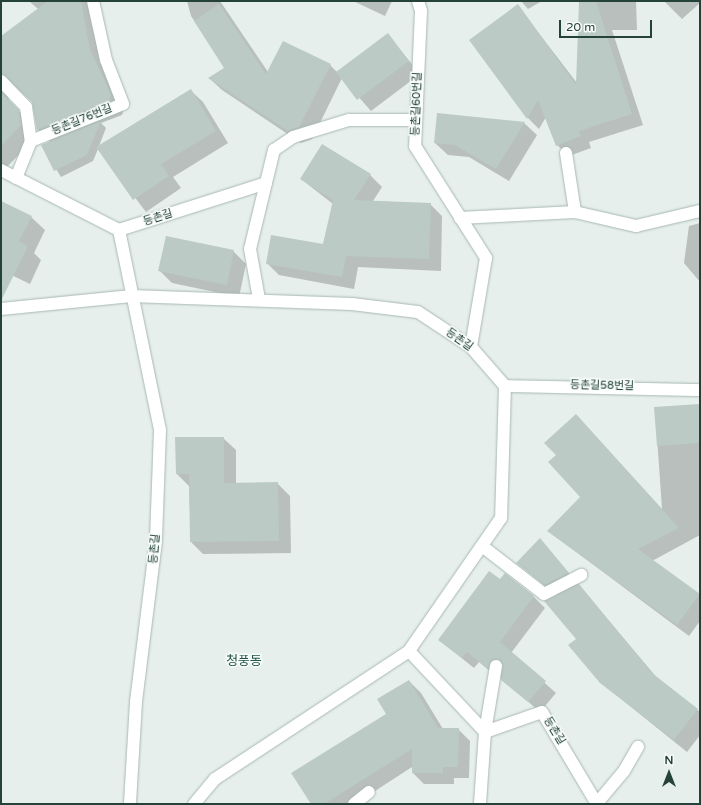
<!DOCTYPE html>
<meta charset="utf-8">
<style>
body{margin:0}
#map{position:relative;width:701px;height:805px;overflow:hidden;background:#e6efeb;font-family:"Varela Round","Noto Sans KR",sans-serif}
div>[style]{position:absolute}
.shadow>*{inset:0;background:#0003}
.building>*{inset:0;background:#bbcac4}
.roads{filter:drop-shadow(0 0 1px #a8b8b2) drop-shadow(0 0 1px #a8b8b2)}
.lane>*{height:12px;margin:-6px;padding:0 6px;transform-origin:6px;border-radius:6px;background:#fff}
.street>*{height:12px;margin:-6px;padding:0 6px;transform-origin:6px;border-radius:6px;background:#fff}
span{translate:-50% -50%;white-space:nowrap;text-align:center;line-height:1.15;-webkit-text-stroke:3px #f7fbf9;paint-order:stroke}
.street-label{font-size:11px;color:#24423a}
.quarter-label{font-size:13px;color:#1f5548}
.frame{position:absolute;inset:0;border:2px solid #24423a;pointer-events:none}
.north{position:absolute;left:649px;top:753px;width:40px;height:40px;-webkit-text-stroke:3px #f7fbf9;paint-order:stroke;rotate:0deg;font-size:11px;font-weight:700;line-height:16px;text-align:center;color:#24423a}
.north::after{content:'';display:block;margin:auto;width:14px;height:18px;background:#24423a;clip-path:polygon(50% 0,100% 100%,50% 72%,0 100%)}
.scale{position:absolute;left:559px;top:20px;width:93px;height:18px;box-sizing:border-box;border:2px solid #24423a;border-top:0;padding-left:5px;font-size:12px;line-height:14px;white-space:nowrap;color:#24423a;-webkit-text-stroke:3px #f7fbf9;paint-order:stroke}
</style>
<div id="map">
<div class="shadow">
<i style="clip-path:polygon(29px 1px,92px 1px,124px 108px,122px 115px,101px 123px,106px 128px,99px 146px,190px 90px,203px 102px,228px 143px,173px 177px,181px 188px,146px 212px,98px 149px,93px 161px,61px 177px,42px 146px,50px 142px,38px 130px,32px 101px,20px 89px,13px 87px,7px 92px,9px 101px,32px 125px,34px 139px,1px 173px,1px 38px,38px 9px)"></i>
<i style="clip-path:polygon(187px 1px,220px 1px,268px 72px,330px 65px,337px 72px,388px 35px,420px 74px,371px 111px,342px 78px,312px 139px,301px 143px,222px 90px,209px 78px,226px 68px,191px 16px)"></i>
<i style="clip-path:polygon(353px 1px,392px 1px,385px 16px)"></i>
<i style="clip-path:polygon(521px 1px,542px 1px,528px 9px)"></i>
<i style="clip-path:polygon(580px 1px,636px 1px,637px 30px,612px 30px,643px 125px,589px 142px,591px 148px,569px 156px,557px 145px,546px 117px,539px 129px,528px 118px,518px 6px,577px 83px)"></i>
<i style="clip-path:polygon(664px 1px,700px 1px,700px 3px,682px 19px)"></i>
<i style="clip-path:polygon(524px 123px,537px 135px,509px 181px,469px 157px,448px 155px,435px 143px)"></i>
<i style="clip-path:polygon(370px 175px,382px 187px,373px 201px,430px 204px,442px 216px,441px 271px,358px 267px,354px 289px,279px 275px,267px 263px,323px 245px,333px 204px,301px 179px)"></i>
<i style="clip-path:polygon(1px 202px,31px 217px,45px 230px,34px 253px,41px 260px,30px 284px,1px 270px)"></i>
<i style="clip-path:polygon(700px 223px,700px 282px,684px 263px,689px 226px)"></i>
<i style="clip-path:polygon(233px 251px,246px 264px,239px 297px,172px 283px,159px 270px)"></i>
<i style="clip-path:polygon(700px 405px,700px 535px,652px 561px,700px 596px,700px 621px,689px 636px,548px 531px,582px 497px,557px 455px,576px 415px,662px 509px,655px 408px)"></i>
<i style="clip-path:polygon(223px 438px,236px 450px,236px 484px,277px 483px,290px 496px,291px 553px,203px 554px,191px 542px,189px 486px,177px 474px)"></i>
<i style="clip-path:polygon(540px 539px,658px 679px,700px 712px,700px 735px,687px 752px,600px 682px,557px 596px,517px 563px)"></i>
<i style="clip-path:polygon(500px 580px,534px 597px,545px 608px,511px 653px,556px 693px,540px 712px,502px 679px,502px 674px,499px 679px,479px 662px,474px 668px,439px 640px)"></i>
<i style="clip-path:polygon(409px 681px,421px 693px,443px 729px,458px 729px,470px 741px,469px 778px,454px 778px,454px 784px,424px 784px,412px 772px,412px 767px,355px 804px,312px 804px,387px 714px)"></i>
</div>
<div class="building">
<i style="clip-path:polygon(48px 1px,81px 1px,90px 50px,111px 94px,108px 102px,37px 130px,32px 102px,1px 74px,1px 36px)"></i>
<i style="clip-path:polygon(579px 1px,596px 1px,632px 114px,579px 131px,581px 136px,556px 146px,538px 100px,527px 119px,469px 40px,518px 4px,576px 85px)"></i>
<i style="clip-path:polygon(219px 4px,266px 74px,283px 41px,331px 64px,299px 127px,288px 131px,208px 78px,224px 68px,194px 21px)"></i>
<i style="clip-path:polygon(388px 33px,409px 61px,357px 100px,336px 72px)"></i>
<i style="clip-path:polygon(191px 89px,216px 131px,161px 164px,169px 176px,133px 200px,96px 147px)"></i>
<i style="clip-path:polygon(1px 92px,19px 110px,21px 125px,1px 146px)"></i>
<i style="clip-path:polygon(437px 113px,525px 122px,496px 169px,455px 145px,434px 143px)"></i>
<i style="clip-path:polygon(101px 121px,87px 155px,54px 171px,41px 145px)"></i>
<i style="clip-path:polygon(322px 144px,371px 174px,354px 200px,431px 203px,429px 259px,346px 256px,342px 277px,266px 264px,271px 235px,323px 244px,333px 200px,300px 179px)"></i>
<i style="clip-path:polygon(1px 201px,32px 216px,19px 241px,28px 246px,1px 301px)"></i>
<i style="clip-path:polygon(166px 236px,234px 250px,227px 285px,158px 271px)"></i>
<i style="clip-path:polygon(700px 404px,700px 443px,657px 446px,654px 407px)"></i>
<i style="clip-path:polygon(576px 414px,679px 528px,638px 549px,700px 594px,677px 625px,547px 531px,580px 497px,548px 462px,556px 455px,544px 443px)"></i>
<i style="clip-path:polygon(175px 437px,224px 437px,224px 483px,278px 482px,279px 541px,190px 542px,189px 474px,176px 474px)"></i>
<i style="clip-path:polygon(540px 538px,569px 573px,545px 585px,516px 563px)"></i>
<i style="clip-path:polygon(489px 571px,500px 579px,505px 573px,534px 596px,500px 642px,546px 681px,528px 702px,501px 680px,500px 660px,493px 659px,488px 669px,467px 652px,462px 658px,438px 640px)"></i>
<i style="clip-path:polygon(579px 584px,652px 673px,698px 709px,674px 740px,600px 683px,568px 645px,576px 639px,544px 601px)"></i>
<i style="clip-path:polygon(409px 680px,438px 728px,459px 728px,458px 767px,443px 767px,443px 773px,412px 773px,412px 749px,324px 804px,311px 804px,291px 773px,386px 714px,377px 699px)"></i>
</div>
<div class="roads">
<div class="lane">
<i style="left:1px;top:81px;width:36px;rotate:46deg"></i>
<i style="left:26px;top:107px;width:34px;rotate:82deg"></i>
<i style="left:566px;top:153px;width:60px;rotate:81.3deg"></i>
<i style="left:1px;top:170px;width:132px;rotate:27deg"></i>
<i style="left:119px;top:230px;width:204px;rotate:78.4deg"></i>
<i style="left:160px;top:430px;width:111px;rotate:92.1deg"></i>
<i style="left:156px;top:541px;width:162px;rotate:97.1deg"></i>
<i style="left:136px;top:702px;width:102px;rotate:93.4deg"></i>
<i style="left:16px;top:178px;width:40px;rotate:-68deg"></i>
<i style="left:31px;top:141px;width:99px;rotate:-21.9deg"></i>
<i style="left:123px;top:104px;width:47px;rotate:-111.1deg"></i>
<i style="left:106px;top:60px;width:60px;rotate:-102.4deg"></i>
<i style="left:460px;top:218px;width:115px;rotate:-3deg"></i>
<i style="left:575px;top:212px;width:63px;rotate:12.9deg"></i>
<i style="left:636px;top:226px;width:66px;rotate:-13.2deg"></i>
<i style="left:119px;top:230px;width:154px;rotate:-17.7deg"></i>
<i style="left:259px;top:299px;width:51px;rotate:-100.2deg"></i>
<i style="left:250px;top:249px;width:102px;rotate:-76.4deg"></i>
<i style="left:274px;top:150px;width:23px;rotate:-34deg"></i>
<i style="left:293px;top:137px;width:59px;rotate:-16.9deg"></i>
<i style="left:349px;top:120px;width:67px"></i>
<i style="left:482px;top:546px;width:78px;rotate:37.7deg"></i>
<i style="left:544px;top:594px;width:42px;rotate:-27.2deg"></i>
<i style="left:496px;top:666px;width:67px;rotate:99.5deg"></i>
<i style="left:485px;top:732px;width:60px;rotate:-19.3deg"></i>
<i style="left:542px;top:712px;width:107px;rotate:59.1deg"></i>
<i style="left:598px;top:802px;width:40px;rotate:-50deg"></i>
<i style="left:624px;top:771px;width:28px;rotate:-60deg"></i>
<i style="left:354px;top:804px;width:19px;rotate:-39deg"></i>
</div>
<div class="street">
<i style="left:418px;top:1px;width:10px;rotate:73deg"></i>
<i style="left:421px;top:11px;width:135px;rotate:92.5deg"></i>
<i style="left:415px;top:146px;width:133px;rotate:57.6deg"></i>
<i style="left:486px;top:258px;width:90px;rotate:99.6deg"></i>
<i style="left:1px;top:309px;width:131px;rotate:-5.7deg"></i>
<i style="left:131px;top:296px;width:221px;rotate:2.1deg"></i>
<i style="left:352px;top:304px;width:66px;rotate:6.9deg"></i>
<i style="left:418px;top:312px;width:64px;rotate:33.4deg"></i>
<i style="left:471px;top:347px;width:52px;rotate:48.9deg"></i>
<i style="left:505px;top:386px;width:132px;rotate:91.7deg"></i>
<i style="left:501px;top:518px;width:162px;rotate:124.7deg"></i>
<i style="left:409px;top:651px;width:111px;rotate:46.8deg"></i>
<i style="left:485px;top:732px;width:72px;rotate:94deg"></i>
<i style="left:505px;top:386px;width:195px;rotate:1.2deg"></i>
<i style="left:194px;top:804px;width:33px;rotate:-50deg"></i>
<i style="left:215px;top:779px;width:232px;rotate:-33.4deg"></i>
</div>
</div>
<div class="street-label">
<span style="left:417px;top:104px;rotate:-88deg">등촌길60번길</span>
<span style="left:82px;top:120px;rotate:-22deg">등촌길76번길</span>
<span style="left:158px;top:218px;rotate:-18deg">등촌길</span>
<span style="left:459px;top:340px;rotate:35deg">등촌길</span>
<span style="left:602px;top:386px;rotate:1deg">등촌길58번길</span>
<span style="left:155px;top:549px;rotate:-85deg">등촌길</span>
<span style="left:554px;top:731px;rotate:58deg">등촌길</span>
</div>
<div class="quarter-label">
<span style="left:244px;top:661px">청풍동</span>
</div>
<div class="frame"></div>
<div class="north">N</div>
<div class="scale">20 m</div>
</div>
